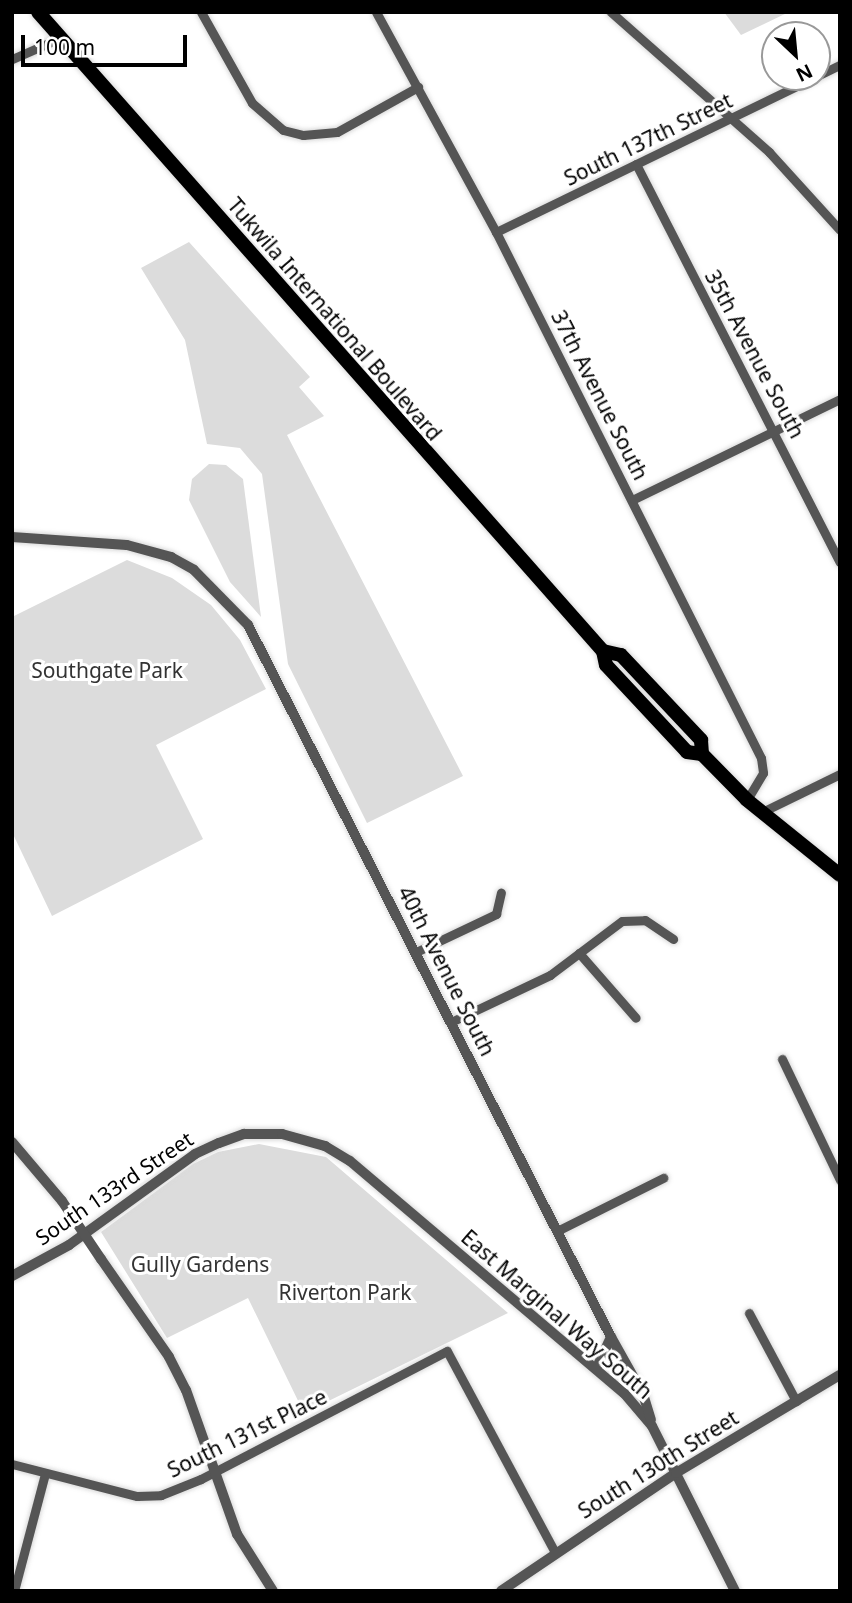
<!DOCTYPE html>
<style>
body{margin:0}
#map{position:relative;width:852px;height:1603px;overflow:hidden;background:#fff;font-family:"Noto Sans",sans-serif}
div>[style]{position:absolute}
.green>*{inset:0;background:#dcdcdc}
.roads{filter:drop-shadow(0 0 2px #dbdbdb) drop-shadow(0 0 2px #dbdbdb)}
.minor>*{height:9px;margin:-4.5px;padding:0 4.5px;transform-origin:4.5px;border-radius:4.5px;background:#555}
.tertiary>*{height:10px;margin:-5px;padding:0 5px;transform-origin:5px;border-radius:5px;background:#555}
.primary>*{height:14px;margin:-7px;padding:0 7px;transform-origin:7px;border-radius:7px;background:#000}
.tertiary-bridge>*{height:10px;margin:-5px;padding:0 5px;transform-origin:5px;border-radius:5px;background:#555}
span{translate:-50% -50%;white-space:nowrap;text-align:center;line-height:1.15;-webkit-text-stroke:6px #fff;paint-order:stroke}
.street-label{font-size:21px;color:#000}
.park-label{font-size:21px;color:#333}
.frame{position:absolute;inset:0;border:14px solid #000;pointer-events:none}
.north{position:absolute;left:761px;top:21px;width:70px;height:70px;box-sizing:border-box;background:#fff;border:2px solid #999;border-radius:50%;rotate:154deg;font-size:19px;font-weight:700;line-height:28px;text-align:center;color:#000}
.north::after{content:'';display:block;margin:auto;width:24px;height:32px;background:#000;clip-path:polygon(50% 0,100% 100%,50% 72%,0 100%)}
.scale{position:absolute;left:21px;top:35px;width:166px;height:32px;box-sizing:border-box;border:4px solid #000;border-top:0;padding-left:9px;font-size:21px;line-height:24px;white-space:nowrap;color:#000;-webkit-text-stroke:5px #fff;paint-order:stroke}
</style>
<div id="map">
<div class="green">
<i style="clip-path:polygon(724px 12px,789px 12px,741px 35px)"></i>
<i style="clip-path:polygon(189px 242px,310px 377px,299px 387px,324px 416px,287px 435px,463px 776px,367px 823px,288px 664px,262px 474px,240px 448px,207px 444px,185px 340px,141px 268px)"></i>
<i style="clip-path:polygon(209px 464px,226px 465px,243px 479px,261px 617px,230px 582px,189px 500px,192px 479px)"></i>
<i style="clip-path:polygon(127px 560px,172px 578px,211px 605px,240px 640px,266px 689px,156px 745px,203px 839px,52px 916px,12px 832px,12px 617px)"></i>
<i style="clip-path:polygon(259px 1144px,326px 1157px,508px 1313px,304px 1413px,248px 1298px,167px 1338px,101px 1232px,193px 1164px,218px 1152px)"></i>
</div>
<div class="roads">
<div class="minor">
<i style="left:201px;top:12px;width:104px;rotate:60.7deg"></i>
<i style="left:252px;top:103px;width:41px;rotate:41.1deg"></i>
<i style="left:283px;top:130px;width:21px;rotate:14deg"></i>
<i style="left:303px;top:135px;width:34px;rotate:-5deg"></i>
<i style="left:337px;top:132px;width:93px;rotate:-29.1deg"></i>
<i style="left:376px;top:12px;width:251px;rotate:61.4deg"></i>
<i style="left:496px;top:232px;width:589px;rotate:63.26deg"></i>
<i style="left:761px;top:758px;width:15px;rotate:82deg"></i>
<i style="left:763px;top:773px;width:31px;rotate:121deg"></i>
<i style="left:611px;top:12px;width:211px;rotate:41.5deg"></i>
<i style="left:769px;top:152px;width:105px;rotate:47.7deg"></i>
<i style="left:12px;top:59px;width:52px;rotate:-23.6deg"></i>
<i style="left:817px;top:76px;width:25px;rotate:-26deg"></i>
<i style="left:636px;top:164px;width:447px;rotate:62.9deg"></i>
<i style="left:496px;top:232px;width:355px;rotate:-25.9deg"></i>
<i style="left:634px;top:499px;width:229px;rotate:-25.9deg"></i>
<i style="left:762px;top:812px;width:87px;rotate:-26deg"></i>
<i style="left:416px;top:952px;width:89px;rotate:-25.4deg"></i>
<i style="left:496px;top:914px;width:22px;rotate:-77deg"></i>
<i style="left:579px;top:953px;width:86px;rotate:48.8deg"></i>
<i style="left:451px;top:1022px;width:110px;rotate:-25.4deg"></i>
<i style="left:550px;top:975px;width:90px;rotate:-36.9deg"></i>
<i style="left:622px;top:921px;width:23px;rotate:-2deg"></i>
<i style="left:645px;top:920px;width:34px;rotate:34deg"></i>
<i style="left:782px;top:1059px;width:134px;rotate:64.4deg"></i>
<i style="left:557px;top:1231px;width:119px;rotate:-26.6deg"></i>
<i style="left:749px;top:1313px;width:100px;rotate:61.9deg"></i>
<i style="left:12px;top:1464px;width:129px;rotate:14.4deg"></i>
<i style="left:137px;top:1496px;width:24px;rotate:-2deg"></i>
<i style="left:161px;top:1495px;width:43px;rotate:-21.8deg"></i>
<i style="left:201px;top:1479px;width:277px;rotate:-27.5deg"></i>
<i style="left:447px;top:1351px;width:228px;rotate:61.8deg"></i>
<i style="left:14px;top:1591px;width:121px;rotate:-75.2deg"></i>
</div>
<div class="tertiary">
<i style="left:12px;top:537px;width:115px;rotate:4deg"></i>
<i style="left:127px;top:545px;width:46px;rotate:15.3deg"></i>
<i style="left:171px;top:557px;width:26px;rotate:29deg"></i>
<i style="left:194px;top:570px;width:77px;rotate:45.5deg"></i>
<i style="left:248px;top:625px;width:799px;rotate:62.99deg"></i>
<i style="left:611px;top:1337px;width:35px;rotate:115deg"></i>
<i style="left:12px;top:1142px;width:77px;rotate:49.7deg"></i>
<i style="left:101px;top:1259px;width:119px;rotate:55.2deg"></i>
<i style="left:169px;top:1357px;width:37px;rotate:63deg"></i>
<i style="left:186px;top:1390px;width:153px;rotate:70.5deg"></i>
<i style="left:237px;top:1534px;width:67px;rotate:57.7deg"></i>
<i style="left:12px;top:1276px;width:65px;rotate:-28.5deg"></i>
<i style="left:69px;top:1245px;width:155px;rotate:-35.8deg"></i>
<i style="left:195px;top:1154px;width:26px;rotate:-25deg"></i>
<i style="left:219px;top:1143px;width:27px;rotate:-20deg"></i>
<i style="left:244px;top:1134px;width:38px"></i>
<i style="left:282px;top:1134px;width:45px;rotate:15.6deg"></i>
<i style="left:325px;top:1146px;width:29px;rotate:31deg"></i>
<i style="left:350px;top:1161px;width:359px;rotate:40.3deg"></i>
<i style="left:624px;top:1393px;width:43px;rotate:49.7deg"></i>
<i style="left:652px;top:1426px;width:185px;rotate:63.3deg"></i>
<i style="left:611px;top:1337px;width:65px;rotate:60.7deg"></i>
<i style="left:643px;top:1394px;width:27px;rotate:73deg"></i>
<i style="left:501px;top:1591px;width:211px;rotate:-34deg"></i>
<i style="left:676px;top:1473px;width:191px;rotate:-30.9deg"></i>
</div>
<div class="primary">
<i style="left:38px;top:12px;width:853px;rotate:48.52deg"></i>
<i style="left:603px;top:651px;width:14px;rotate:78deg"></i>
<i style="left:606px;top:665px;width:119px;rotate:47deg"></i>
<i style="left:687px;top:752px;width:15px;rotate:8deg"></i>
<i style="left:603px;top:651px;width:18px;rotate:13deg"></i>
<i style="left:621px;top:655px;width:117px;rotate:46.7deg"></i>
<i style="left:701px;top:740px;width:14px;rotate:86deg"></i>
<i style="left:702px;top:754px;width:64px;rotate:45.6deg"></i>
<i style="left:747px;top:800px;width:119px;rotate:38.9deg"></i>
</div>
</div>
<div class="tertiary-bridge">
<i style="left:62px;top:1201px;width:70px;rotate:56.1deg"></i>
</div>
<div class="street-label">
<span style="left:648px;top:139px;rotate:-26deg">South 137th Street</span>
<span style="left:335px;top:319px;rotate:49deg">Tukwila International Boulevard</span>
<span style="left:755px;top:354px;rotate:62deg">35th Avenue South</span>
<span style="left:600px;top:395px;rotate:63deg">37th Avenue South</span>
<span style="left:447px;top:971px;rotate:63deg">40th Avenue South</span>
<span style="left:114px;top:1188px;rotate:-34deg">South 133rd Street</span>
<span style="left:557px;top:1314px;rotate:41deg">East Marginal Way South</span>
<span style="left:247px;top:1433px;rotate:-26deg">South 131st Place</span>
<span style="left:658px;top:1464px;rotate:-32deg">South 130th Street</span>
</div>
<div class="park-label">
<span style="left:107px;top:670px">Southgate Park</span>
<span style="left:200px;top:1264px">Gully Gardens</span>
<span style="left:345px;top:1292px">Riverton Park</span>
</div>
<div class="frame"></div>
<div class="north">N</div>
<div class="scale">100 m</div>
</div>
